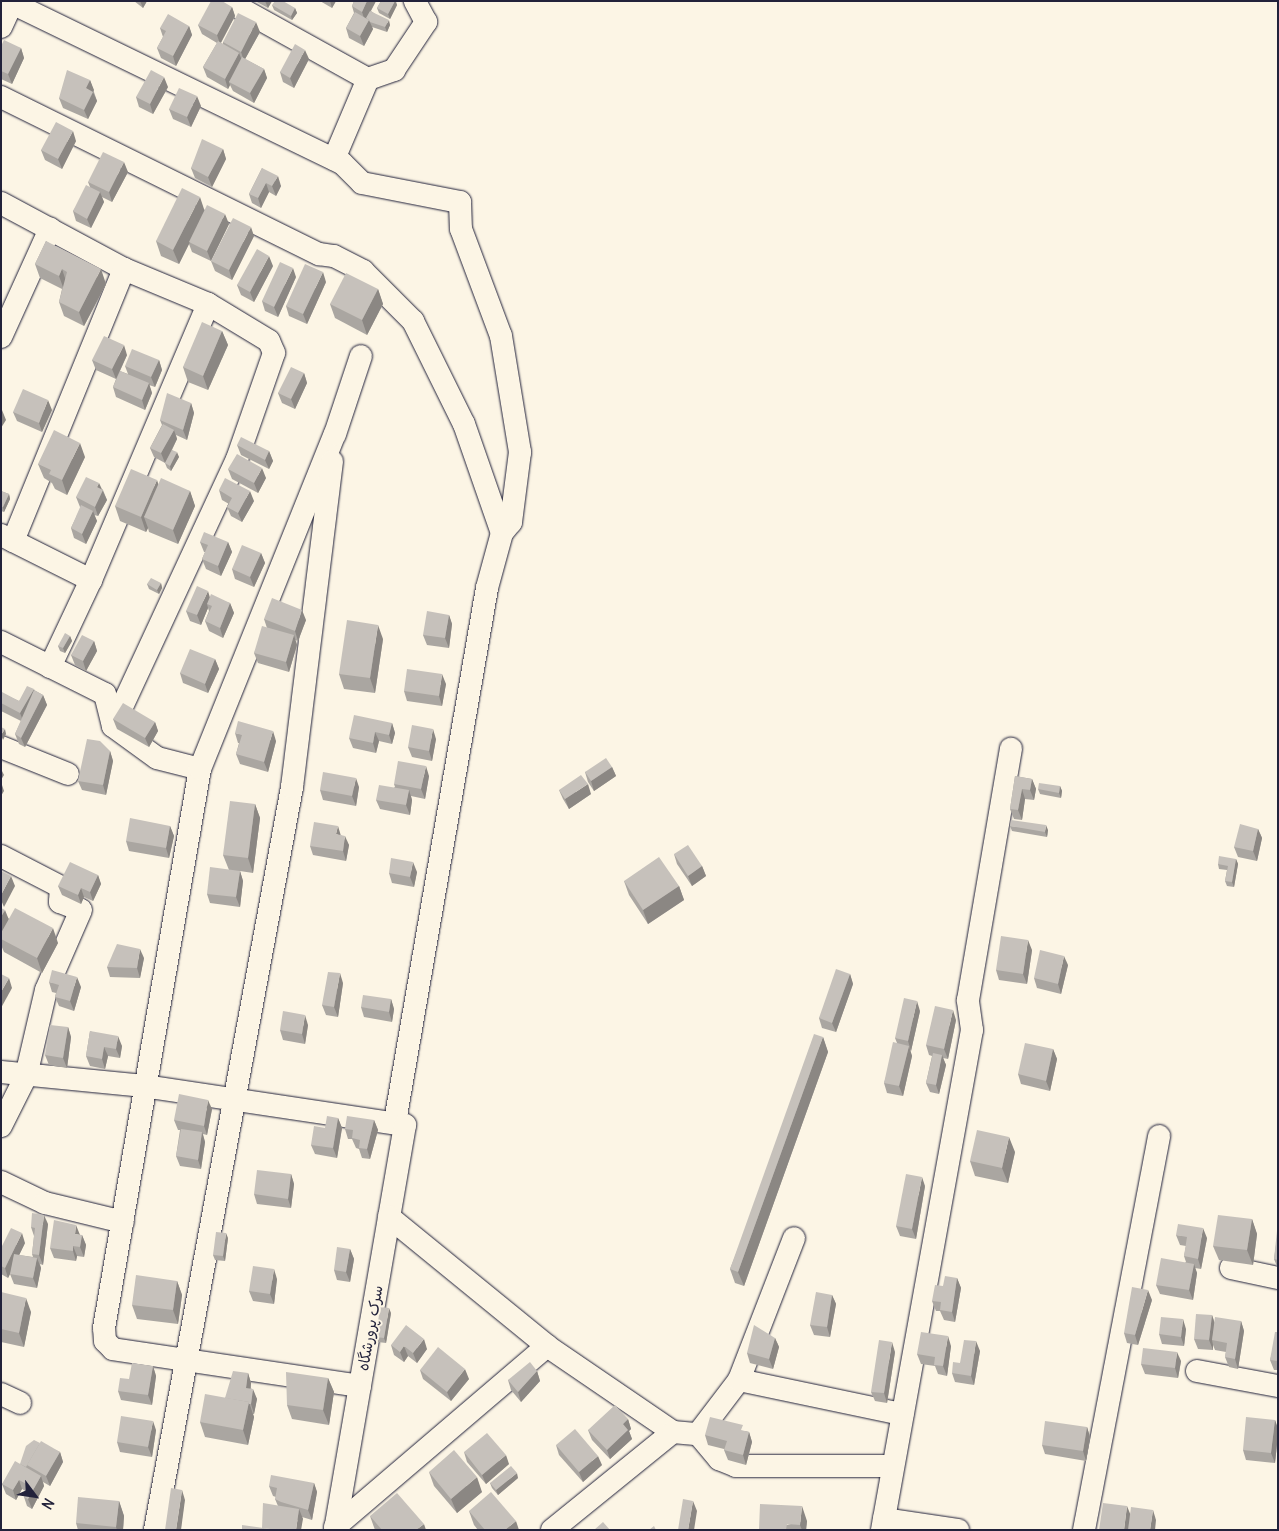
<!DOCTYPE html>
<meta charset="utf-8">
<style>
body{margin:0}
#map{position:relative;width:1279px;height:1531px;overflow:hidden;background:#fcf5e5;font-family:Delius,"Playpen Sans Arabic",sans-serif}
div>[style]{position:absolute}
.roads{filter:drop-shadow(0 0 1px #22223b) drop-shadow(0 0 1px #22223b)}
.minor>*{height:22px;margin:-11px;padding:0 11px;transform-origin:11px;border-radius:11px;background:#fcf5e5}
.wall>*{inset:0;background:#aaa6a1}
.shaded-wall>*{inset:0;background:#8b8783}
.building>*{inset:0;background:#c6c1bb}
span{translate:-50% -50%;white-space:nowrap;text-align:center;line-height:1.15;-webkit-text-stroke:4px #fcf5e5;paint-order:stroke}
.street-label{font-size:15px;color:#22223b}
.frame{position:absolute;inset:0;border:2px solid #22223b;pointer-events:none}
.north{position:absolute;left:10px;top:1471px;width:50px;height:50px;-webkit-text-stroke:4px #fcf5e5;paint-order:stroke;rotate:121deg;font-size:14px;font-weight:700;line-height:20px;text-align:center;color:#22223b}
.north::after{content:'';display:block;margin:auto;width:18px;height:22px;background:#22223b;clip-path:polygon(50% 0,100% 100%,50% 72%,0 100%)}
</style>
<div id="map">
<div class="roads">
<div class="minor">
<i style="left:227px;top:1px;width:161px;rotate:29deg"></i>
<i style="left:12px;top:3px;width:367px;rotate:25.9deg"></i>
<i style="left:342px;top:163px;width:28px;rotate:45deg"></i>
<i style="left:362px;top:183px;width:100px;rotate:11deg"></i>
<i style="left:460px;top:202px;width:27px;rotate:88deg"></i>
<i style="left:461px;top:229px;width:114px;rotate:69.5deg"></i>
<i style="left:501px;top:336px;width:118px;rotate:80.7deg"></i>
<i style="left:520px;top:452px;width:71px;rotate:97.3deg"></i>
<i style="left:511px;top:522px;width:14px;rotate:129deg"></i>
<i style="left:1px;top:27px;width:29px;rotate:-65deg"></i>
<i style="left:1px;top:97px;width:355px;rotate:26.3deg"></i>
<i style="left:319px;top:254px;width:15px;rotate:8deg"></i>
<i style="left:334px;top:256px;width:33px;rotate:27deg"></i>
<i style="left:363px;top:271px;width:71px;rotate:45deg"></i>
<i style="left:413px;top:321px;width:115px;rotate:63.7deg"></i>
<i style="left:464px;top:424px;width:115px;rotate:70.8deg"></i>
<i style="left:502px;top:533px;width:57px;rotate:105.3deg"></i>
<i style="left:487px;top:588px;width:542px;rotate:99.78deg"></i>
<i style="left:334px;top:159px;width:87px;rotate:-67deg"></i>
<i style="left:368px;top:79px;width:28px;rotate:-19deg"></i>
<i style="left:394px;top:70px;width:58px;rotate:-56.3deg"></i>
<i style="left:426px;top:22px;width:24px;rotate:-118deg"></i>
<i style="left:1px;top:203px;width:140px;rotate:28.2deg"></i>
<i style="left:124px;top:269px;width:91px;rotate:22.6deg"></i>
<i style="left:208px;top:304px;width:71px;rotate:31.2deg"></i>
<i style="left:269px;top:341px;width:13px;rotate:67deg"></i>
<i style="left:274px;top:353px;width:112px;rotate:109.2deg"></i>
<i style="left:237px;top:459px;width:294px;rotate:114.9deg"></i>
<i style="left:1px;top:337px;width:119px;rotate:-65.6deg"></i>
<i style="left:1px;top:535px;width:101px;rotate:26.6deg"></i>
<i style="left:13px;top:541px;width:294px;rotate:-67.8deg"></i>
<i style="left:1px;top:642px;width:116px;rotate:26.6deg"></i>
<i style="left:105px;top:694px;width:33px;rotate:76deg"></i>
<i style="left:113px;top:726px;width:54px;rotate:36deg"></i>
<i style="left:157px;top:758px;width:44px;rotate:14.3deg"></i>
<i style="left:50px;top:667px;width:96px;rotate:-64.8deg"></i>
<i style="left:91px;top:580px;width:300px;rotate:-67deg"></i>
<i style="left:1px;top:747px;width:72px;rotate:21.9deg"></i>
<i style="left:1px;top:856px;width:68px;rotate:27.3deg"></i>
<i style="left:61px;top:887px;width:15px;rotate:94deg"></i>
<i style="left:60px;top:902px;width:22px;rotate:21deg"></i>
<i style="left:81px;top:910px;width:87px;rotate:113.6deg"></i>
<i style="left:46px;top:990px;width:88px;rotate:103.1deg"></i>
<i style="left:26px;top:1076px;width:56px;rotate:116.6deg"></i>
<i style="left:1px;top:1072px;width:144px;rotate:5.6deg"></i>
<i style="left:144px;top:1086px;width:264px;rotate:8.5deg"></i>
<i style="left:405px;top:1125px;width:411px;rotate:99.8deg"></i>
<i style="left:1px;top:1182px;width:49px;rotate:25.5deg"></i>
<i style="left:45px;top:1203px;width:80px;rotate:13.7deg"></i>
<i style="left:389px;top:1217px;width:204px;rotate:39.2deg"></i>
<i style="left:547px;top:1346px;width:153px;rotate:34.3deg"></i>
<i style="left:1231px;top:1268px;width:48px;rotate:12deg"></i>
<i style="left:1197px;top:1371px;width:82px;rotate:10.5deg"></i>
<i style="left:739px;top:1380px;width:152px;rotate:-68.8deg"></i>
<i style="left:360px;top:1386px;width:250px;rotate:-171.5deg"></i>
<i style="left:113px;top:1349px;width:11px;rotate:-135deg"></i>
<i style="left:105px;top:1341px;width:13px;rotate:-94deg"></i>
<i style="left:104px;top:1328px;width:567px;rotate:-80.26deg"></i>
<i style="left:200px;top:769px;width:361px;rotate:-68.1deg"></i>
<i style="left:335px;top:434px;width:82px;rotate:-71.6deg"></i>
<i style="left:1px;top:1394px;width:21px;rotate:25deg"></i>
<i style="left:698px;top:1434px;width:33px;rotate:50deg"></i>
<i style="left:719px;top:1459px;width:18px;rotate:22deg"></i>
<i style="left:736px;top:1466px;width:157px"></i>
<i style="left:884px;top:1519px;width:75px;rotate:8.5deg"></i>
<i style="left:335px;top:1527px;width:279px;rotate:-40.5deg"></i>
<i style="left:155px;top:1530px;width:756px;rotate:-79.55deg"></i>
<i style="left:292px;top:787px;width:328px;rotate:-83deg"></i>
<i style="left:552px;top:1530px;width:156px;rotate:-39deg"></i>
<i style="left:673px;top:1432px;width:25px;rotate:5deg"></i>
<i style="left:698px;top:1434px;width:68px;rotate:-52.8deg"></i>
<i style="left:739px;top:1380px;width:167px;rotate:11.8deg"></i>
<i style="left:882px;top:1530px;width:508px;rotate:-79.8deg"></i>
<i style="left:972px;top:1030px;width:30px;rotate:-98deg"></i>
<i style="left:968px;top:1000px;width:255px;rotate:-80.3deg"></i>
<i style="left:1084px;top:1530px;width:401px;rotate:-79.2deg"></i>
</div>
</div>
<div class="wall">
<i style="clip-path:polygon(134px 1px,147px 1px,143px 8px)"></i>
<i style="clip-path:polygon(255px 1px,272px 1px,268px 8px)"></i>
<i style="clip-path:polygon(320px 1px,336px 1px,332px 8px)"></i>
<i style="clip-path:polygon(354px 1px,376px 1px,371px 11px,390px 25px,387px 32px,372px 27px,373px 29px,364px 46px,349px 38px,346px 28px,354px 13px,352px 6px)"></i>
<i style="clip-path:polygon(381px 1px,396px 1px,397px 5px,390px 19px,379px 13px,377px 8px)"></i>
<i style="clip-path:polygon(272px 5px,295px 8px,297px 13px,292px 20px,274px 10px)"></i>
<i style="clip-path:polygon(232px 7px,235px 16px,221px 43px,223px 44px,223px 42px,260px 32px,245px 59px,264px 69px,267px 78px,254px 103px,233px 91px,230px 85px,228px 89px,207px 77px,203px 67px,217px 43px,202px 34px,198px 25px)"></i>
<i style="clip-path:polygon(189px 26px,192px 35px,176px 66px,161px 58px,157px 48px,163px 37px,160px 28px)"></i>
<i style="clip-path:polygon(1px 46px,21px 48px,24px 58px,12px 84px,1px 79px)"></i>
<i style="clip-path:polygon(309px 59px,294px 88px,283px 82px,280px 72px)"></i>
<i style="clip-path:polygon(90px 80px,97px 101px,88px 119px,63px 108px,59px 98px)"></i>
<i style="clip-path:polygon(168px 87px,153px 114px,139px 107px,136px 97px)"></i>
<i style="clip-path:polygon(201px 106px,191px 127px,173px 119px,169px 109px)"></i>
<i style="clip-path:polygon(76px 141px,62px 169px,45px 160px,41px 150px)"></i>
<i style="clip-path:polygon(223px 149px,226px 159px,212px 187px,195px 178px,191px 168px)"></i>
<i style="clip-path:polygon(262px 168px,281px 186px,276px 196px,269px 192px,261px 208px,252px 203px,249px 194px)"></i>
<i style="clip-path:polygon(128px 172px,112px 202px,102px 197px,104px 202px,91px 228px,76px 221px,73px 211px,90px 187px,88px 182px)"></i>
<i style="clip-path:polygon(205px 210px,229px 224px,211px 261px,192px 252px,189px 244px,179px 264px,161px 256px,156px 241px)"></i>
<i style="clip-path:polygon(254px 236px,232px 280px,215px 271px,211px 261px)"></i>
<i style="clip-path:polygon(46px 241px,106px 284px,84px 326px,64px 316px,59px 302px,62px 289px,40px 278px,35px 264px)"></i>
<i style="clip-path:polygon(273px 266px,254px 302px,241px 295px,237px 285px)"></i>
<i style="clip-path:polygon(296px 277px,278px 317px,265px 311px,262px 301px)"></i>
<i style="clip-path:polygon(326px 282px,307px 324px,289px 316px,286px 306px)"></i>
<i style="clip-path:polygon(378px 289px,383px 304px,367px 335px,335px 318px,330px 304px)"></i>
<i style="clip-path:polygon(222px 331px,228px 345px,208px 390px,188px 382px,183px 367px)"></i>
<i style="clip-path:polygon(127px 355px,120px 371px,128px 374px,125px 366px,159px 360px,162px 370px,155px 387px,149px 385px,152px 393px,145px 410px,116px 397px,113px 387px,116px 379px,96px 370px,92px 360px)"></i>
<i style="clip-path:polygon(304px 373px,307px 383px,295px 409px,282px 403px,278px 393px)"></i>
<i style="clip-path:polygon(191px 403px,194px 413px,187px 440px,176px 435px,177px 439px,172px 450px,179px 457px,171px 471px,167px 468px,165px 463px,154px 457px,150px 448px,162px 425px,160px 420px)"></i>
<i style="clip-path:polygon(52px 410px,42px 432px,17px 421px,13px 412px)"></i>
<i style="clip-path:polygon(237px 445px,269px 451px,273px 461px,269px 469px,241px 455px)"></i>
<i style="clip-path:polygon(85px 457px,67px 495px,55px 489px,52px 483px,44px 478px,38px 464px)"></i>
<i style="clip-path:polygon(228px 469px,266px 478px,258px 493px,232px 479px)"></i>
<i style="clip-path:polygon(158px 485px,190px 491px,195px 506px,178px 544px,149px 532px,148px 528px,146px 532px,120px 521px,115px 506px)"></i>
<i style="clip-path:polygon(102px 489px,103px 490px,107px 500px,98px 516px,94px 515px,97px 521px,86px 544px,74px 538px,71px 528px,81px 507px,80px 507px,76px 497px)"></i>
<i style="clip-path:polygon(219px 490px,254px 501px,242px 522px,231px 516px,227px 507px,229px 504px,222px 500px)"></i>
<i style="clip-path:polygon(1px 491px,9px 494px,10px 499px,4px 512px,1px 511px)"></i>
<i style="clip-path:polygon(200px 542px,228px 542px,232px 552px,221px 576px,206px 569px,202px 559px,205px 552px,204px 552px)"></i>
<i style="clip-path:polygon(261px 553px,265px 563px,254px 587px,235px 579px,232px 569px)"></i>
<i style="clip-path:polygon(161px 583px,162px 588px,159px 594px,149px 589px,147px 584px)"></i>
<i style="clip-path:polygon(210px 597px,230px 603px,234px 613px,223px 638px,209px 631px,205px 621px,209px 611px,208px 608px,201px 625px,190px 621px,186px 611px)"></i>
<i style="clip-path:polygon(449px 615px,452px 624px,449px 648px,427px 645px,423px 635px)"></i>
<i style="clip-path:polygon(264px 619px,306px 620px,298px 641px,295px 640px,297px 645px,289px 672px,258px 663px,254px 653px,267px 628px)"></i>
<i style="clip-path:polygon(70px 636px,72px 641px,65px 653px,60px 651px,58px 646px)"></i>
<i style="clip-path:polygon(383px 639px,375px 693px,344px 689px,339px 674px)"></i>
<i style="clip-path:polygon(94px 641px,97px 651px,86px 671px,75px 665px,71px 655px)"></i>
<i style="clip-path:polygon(215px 659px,219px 669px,208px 693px,183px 683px,180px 673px)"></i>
<i style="clip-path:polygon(446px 684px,442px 706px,407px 701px,404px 691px)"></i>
<i style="clip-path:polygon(34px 690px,43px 695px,47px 705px,25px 747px,19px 744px,15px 734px,21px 721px,1px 711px,1px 693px,19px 701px)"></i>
<i style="clip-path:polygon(113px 719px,155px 722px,158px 731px,149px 747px,117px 729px)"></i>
<i style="clip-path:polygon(392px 723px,395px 733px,392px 744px,379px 741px,376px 753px,353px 748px,349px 738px)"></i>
<i style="clip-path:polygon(235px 733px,276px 741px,268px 772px,240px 764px,236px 754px,239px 743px,238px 743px)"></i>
<i style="clip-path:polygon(436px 739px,432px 761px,412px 757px,408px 747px)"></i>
<i style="clip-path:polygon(110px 751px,113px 761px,106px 795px,82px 790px,78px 781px)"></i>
<i style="clip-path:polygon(612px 767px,616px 776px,594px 791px,588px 782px,585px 772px)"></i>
<i style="clip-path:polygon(429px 776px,425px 799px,411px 796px,412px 800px,410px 815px,380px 809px,376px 800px,395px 787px,394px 784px)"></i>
<i style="clip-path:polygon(1015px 776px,1032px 779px,1036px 789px,1034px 800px,1025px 799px,1022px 820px,1014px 819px,1010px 809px)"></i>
<i style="clip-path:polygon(1060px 786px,1062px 791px,1061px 798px,1040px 794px,1038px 789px)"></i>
<i style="clip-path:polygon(359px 787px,356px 806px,323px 800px,320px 790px)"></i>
<i style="clip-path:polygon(559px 790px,591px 794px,569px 809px,563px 799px)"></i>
<i style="clip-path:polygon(255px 804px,260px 818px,253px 873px,240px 871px,243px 881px,240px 907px,210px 903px,207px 894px,229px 870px,223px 855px)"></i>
<i style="clip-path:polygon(170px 826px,174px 836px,169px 858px,129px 851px,126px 841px)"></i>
<i style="clip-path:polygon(1010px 826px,1048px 830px,1047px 837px,1012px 831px)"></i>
<i style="clip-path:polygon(1258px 829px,1262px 838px,1257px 861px,1238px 857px,1234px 847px)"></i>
<i style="clip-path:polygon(341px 835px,349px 845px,346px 861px,313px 855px,310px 846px)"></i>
<i style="clip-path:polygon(674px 854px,702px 866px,706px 876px,692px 886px,677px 864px)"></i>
<i style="clip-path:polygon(1236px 859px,1238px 864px,1234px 887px,1227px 886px,1225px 881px,1227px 870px,1219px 869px,1218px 864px)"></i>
<i style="clip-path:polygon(417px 872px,414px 887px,392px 883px,389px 873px)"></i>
<i style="clip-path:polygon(98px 875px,101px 884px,93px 901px,84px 897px,81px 904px,62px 895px,58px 886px)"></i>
<i style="clip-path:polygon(624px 881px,679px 886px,684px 900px,648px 924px,629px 895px)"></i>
<i style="clip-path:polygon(1px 908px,9px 919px,58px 943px,42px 973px,4px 952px,1px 945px)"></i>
<i style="clip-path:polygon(1032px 950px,1027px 984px,999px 980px,996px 970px)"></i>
<i style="clip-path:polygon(144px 958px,140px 978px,110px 977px,107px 967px)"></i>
<i style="clip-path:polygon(1068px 965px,1061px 994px,1037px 988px,1034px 978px)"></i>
<i style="clip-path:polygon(850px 974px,853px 984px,836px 1032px,822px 1028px,819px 1018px)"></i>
<i style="clip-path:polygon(49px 982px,81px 987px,74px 1011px,59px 1006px,55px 997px,56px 993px,52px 992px)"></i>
<i style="clip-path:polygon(343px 983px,338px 1017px,326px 1015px,322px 1005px)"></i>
<i style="clip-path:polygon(391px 999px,394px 1009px,392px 1022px,364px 1017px,361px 1007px)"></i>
<i style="clip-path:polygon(920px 1011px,911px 1051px,910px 1050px,912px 1056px,903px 1096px,887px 1093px,884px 1083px,897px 1043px,895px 1038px)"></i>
<i style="clip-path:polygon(956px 1020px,948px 1059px,943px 1058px,946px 1065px,939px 1094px,930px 1092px,926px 1083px,932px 1056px,929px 1055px,926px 1045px)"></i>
<i style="clip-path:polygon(308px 1025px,305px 1044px,283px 1040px,280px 1030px)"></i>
<i style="clip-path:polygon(68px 1027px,71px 1037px,67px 1068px,49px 1065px,45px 1055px)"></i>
<i style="clip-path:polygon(90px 1031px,122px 1046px,120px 1058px,108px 1056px,105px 1069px,90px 1066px,86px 1056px)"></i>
<i style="clip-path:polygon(823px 1037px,828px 1052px,744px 1286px,735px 1283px,730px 1269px)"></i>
<i style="clip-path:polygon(1053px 1049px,1057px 1059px,1050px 1091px,1021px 1084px,1018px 1074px)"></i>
<i style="clip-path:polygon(212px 1109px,207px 1135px,203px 1134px,205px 1142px,201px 1169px,180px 1166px,176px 1156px,180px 1130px,178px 1130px,174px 1120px)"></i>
<i style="clip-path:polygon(338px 1118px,342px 1128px,337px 1158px,315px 1154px,311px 1145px)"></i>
<i style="clip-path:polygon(374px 1120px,378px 1130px,370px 1159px,362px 1158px,359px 1149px,356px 1148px,352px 1139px,348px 1139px,345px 1129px)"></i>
<i style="clip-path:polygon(1015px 1152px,1008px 1183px,975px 1176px,970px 1161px)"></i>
<i style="clip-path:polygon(291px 1174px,294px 1184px,291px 1208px,257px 1204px,254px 1194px)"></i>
<i style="clip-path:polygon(925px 1186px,916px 1239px,900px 1236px,896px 1226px)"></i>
<i style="clip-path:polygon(1252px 1219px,1257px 1234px,1253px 1265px,1219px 1260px,1213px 1246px)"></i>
<i style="clip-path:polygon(48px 1224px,43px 1265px,40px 1264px,41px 1268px,37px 1288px,14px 1284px,10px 1274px,8px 1278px,1px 1274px,1px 1248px,25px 1243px,19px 1255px,33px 1257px,32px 1254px,34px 1236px,31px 1227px)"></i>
<i style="clip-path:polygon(1278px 1231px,1278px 1269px,1274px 1259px)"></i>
<i style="clip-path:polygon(80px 1235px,82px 1235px,86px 1245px,84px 1257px,77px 1256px,76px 1261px,54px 1258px,50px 1248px)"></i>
<i style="clip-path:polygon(1176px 1235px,1207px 1238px,1201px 1269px,1195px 1268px,1197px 1273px,1193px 1300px,1160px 1294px,1156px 1285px,1186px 1262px,1184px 1256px,1186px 1246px,1180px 1245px)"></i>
<i style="clip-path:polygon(228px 1238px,225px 1261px,215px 1260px,213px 1255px)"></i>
<i style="clip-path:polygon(350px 1249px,354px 1259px,350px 1282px,337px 1280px,334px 1270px)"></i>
<i style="clip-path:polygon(957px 1278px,961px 1288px,955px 1322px,944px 1320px,940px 1311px,936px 1311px,932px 1301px,943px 1286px)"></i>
<i style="clip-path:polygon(277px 1279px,274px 1304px,253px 1301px,249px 1291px)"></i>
<i style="clip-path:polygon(177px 1281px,182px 1295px,178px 1324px,137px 1319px,132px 1305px)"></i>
<i style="clip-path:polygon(1px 1292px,31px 1312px,24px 1347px,1px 1342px)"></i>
<i style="clip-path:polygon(832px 1295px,836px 1304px,830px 1337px,814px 1335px,810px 1325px)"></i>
<i style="clip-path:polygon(1152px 1300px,1138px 1345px,1127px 1343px,1124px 1333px)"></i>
<i style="clip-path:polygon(391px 1313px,386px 1343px,378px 1342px,376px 1337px)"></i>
<i style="clip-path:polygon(1212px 1315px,1215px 1323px,1241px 1321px,1244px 1331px,1238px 1369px,1229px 1367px,1225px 1357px,1226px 1352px,1215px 1350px,1213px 1345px,1213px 1350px,1198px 1349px,1194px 1339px)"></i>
<i style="clip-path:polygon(1186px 1329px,1184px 1346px,1162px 1344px,1159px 1334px)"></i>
<i style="clip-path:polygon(1278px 1332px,1278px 1370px,1274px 1370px,1270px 1360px)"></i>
<i style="clip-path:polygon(775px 1338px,779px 1347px,773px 1369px,750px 1363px,747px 1353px)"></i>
<i style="clip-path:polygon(391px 1345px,427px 1349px,417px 1363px,408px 1356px,404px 1362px,394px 1355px)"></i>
<i style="clip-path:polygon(951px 1346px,947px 1376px,938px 1374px,935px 1366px,921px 1364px,917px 1354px)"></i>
<i style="clip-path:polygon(980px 1351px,974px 1385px,955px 1382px,952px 1373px,960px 1363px)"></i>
<i style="clip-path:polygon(895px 1352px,887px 1403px,875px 1401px,871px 1392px)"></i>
<i style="clip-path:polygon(1181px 1361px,1178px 1378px,1145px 1374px,1141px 1364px)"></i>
<i style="clip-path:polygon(153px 1366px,156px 1376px,152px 1405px,121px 1400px,118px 1391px,129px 1379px)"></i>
<i style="clip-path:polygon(420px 1370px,469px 1379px,451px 1401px,423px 1379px)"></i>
<i style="clip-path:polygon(537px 1371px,540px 1381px,521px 1402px,511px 1390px,508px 1380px)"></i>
<i style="clip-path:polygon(248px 1373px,251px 1383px,251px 1388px,257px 1399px,254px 1414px,253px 1414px,254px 1417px,248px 1445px,205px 1437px,200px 1422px,225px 1398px)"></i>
<i style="clip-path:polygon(328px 1378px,334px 1392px,329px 1425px,292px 1419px,287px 1405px)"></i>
<i style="clip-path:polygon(628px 1419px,631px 1429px,629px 1431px,632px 1439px,610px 1459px,592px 1440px,588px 1430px)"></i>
<i style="clip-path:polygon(1275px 1420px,1278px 1429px,1278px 1435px,1275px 1463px,1246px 1460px,1243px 1450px)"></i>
<i style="clip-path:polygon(1087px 1427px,1090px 1437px,1086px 1461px,1045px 1454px,1042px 1445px)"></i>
<i style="clip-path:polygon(156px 1430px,152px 1457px,120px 1452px,117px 1442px)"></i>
<i style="clip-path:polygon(745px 1431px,749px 1432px,752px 1442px,746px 1465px,728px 1460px,724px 1450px,724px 1449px,708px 1445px,705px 1435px)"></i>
<i style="clip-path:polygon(40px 1443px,60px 1452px,63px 1462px,50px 1486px,43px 1482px,44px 1486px,32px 1509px,27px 1506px,24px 1497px,27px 1492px,22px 1489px,16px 1500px,6px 1494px,2px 1484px)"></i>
<i style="clip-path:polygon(556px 1445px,602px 1465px,583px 1482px,559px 1455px)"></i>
<i style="clip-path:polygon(464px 1452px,509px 1464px,486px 1484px,467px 1462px)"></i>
<i style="clip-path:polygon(429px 1472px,482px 1492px,457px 1513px,434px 1486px)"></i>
<i style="clip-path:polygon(518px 1478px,498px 1495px,492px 1488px,490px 1483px)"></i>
<i style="clip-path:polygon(314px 1483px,317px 1492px,312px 1520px,302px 1517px,303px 1519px,262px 1528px,278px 1506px,275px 1499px,276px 1497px,273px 1496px,269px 1486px)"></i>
<i style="clip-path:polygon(119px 1501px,124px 1516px,123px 1530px,78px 1530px,76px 1523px)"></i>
<i style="clip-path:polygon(469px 1511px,519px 1530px,478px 1530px,474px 1525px)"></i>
<i style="clip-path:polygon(370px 1516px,426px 1530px,375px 1530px)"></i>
<i style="clip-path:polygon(807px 1521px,806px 1530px,759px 1530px)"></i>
</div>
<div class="shaded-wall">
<i style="clip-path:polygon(140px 1px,147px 1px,143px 8px)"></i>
<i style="clip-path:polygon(265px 1px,272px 1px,268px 8px)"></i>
<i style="clip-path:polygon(330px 1px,336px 1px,332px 8px)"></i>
<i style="clip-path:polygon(367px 1px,376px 1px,365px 21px,362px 12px)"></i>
<i style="clip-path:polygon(395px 1px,397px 5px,390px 19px,388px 14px)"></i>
<i style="clip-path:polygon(232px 7px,235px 16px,220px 44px,217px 35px)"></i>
<i style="clip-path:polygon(295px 8px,297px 13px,292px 20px,291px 16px)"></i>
<i style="clip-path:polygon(369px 20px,373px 29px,364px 46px,360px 36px)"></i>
<i style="clip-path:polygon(389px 20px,390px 25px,387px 32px,385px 27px)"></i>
<i style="clip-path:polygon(256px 22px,260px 32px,244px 61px,241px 52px)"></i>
<i style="clip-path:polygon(189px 26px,192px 35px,176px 66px,173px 56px)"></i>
<i style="clip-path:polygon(21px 48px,24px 58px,12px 84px,8px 74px)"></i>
<i style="clip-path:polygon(305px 50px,309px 59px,294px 88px,290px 78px)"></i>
<i style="clip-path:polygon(239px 53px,243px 63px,229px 82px,230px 85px,228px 89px,225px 79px)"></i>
<i style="clip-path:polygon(264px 69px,267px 78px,254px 103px,250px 93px)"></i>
<i style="clip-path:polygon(164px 77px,168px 87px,153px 114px,150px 104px)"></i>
<i style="clip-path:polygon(90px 80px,94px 90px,90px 98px,86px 88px)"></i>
<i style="clip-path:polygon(93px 92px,97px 101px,88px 119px,84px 110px)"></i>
<i style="clip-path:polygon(197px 96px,201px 106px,191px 127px,187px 117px)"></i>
<i style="clip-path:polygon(73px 131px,76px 141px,62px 169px,58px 159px)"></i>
<i style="clip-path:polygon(223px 149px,226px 159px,212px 187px,208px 177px)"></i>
<i style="clip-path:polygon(124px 162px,128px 172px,112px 202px,109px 192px)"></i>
<i style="clip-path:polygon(278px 176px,281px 186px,276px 196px,272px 186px)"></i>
<i style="clip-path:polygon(266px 183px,269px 192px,261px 208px,258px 198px)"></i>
<i style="clip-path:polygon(100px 192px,104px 202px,91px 228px,87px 219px)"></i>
<i style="clip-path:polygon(200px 197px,205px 212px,179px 264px,173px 250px)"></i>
<i style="clip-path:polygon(225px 214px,229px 224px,211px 261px,207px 251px)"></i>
<i style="clip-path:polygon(251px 227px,254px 236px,232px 280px,229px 270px)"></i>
<i style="clip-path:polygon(269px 256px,273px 266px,254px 302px,250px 292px)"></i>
<i style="clip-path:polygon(293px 268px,296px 277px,278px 317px,274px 307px)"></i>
<i style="clip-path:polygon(62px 269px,67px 284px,64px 290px,59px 276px)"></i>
<i style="clip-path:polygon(101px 269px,106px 284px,84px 326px,79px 312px)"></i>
<i style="clip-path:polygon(323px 272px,326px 282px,307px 324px,303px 314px)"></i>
<i style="clip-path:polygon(378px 289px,383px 304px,367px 335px,362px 320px)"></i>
<i style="clip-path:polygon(222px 331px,228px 345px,208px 390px,203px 376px)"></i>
<i style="clip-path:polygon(124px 345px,127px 355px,116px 379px,112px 369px)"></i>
<i style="clip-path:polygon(159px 360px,162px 370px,155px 387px,151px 377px)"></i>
<i style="clip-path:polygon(304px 373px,307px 383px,295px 409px,291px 399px)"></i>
<i style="clip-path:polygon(149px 383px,152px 393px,145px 410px,142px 400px)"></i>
<i style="clip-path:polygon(48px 400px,52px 410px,42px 432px,39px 423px)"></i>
<i style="clip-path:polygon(191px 403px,194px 413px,187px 440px,183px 430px)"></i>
<i style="clip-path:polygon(2px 410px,6px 420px,1px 428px,1px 412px)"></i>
<i style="clip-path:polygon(174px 430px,177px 439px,165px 463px,161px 453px)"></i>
<i style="clip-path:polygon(80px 443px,85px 457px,67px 495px,62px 480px)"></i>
<i style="clip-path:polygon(269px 451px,273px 461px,269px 469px,265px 460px)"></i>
<i style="clip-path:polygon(177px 452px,179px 457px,171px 471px,170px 466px)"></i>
<i style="clip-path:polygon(262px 468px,266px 478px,258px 493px,254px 483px)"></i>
<i style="clip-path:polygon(157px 480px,162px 495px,144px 517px,148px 528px,146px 532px,141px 517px)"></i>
<i style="clip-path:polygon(99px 483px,107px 500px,98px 516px,95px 507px,97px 487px)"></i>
<i style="clip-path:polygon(190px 491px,195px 506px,178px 544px,173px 530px)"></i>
<i style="clip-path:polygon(250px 491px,254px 501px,242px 522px,238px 513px)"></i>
<i style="clip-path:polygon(9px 494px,10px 499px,4px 512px,3px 507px)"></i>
<i style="clip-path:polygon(93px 511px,97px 521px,86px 544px,82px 534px)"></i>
<i style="clip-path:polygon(228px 542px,232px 552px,221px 576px,218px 566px)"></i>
<i style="clip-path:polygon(261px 553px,265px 563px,254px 587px,250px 577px)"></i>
<i style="clip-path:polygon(161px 583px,162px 588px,159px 594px,157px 590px)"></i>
<i style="clip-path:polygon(208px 591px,211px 601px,207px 604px,208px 608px,201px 625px,197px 615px)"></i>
<i style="clip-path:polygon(230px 603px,234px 613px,223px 638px,220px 628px)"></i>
<i style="clip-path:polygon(302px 610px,306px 620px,298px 641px,295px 631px)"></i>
<i style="clip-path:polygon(449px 615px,452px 624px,449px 648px,445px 638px)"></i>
<i style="clip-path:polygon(378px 625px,383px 639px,375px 693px,370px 678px)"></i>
<i style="clip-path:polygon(294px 635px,297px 645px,289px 672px,286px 662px)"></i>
<i style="clip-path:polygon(70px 636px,72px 641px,65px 653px,63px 648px)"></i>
<i style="clip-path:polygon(94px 641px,97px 651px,86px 671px,83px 661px)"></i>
<i style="clip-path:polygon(215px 659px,219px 669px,208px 693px,205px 684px)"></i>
<i style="clip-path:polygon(442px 674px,446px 684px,442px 706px,439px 696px)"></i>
<i style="clip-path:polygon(34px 689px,37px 699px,24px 723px,20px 713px)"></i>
<i style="clip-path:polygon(43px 695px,47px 705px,25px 747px,21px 738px)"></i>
<i style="clip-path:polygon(155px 722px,158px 731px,149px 747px,145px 738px)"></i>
<i style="clip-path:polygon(392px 723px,395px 733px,392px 744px,389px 735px)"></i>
<i style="clip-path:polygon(5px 729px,6px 734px,3px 740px,1px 735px)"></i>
<i style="clip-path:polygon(433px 729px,436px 739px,432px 761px,429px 751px)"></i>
<i style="clip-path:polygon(273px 731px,276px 741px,268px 772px,264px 762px)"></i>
<i style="clip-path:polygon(375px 732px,379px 741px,376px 753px,373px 743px)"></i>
<i style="clip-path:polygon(110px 751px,113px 761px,106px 795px,103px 785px)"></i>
<i style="clip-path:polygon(426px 766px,429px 776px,425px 799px,421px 789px)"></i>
<i style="clip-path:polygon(612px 767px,616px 776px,594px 791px,591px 781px)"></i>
<i style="clip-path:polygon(1px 769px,4px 775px,1px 780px)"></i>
<i style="clip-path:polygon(356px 778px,359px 787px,356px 806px,352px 796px)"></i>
<i style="clip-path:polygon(1032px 779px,1036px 789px,1034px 800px,1030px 790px)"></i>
<i style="clip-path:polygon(1px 782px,4px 791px,1px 796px)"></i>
<i style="clip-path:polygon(588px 784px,591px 794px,569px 809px,565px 799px)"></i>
<i style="clip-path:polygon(1060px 786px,1062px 791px,1061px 798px,1059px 793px)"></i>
<i style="clip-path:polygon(1022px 789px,1025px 799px,1022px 820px,1018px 810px)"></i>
<i style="clip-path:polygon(409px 790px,412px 800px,410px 815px,406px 805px)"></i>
<i style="clip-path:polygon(255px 804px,260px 818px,253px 873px,248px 858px)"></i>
<i style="clip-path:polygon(1046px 825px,1048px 830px,1047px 837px,1045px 832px)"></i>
<i style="clip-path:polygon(170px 826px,174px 836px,169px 858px,166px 848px)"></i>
<i style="clip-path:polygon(338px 826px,341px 836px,336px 834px)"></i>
<i style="clip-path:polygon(1258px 829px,1262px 838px,1257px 861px,1253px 851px)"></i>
<i style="clip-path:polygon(345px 836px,349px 845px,346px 861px,343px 851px)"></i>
<i style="clip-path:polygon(1236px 859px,1238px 864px,1234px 887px,1232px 882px)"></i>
<i style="clip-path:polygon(413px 862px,417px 872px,414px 887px,410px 877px)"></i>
<i style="clip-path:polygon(702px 866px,706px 876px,692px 886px,688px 876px)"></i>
<i style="clip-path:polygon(240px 871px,243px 881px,240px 907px,236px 897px)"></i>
<i style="clip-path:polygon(98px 875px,101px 884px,93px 901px,90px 892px)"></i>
<i style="clip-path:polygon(11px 876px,15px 886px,4px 907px,1px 900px,1px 895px)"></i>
<i style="clip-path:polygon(679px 886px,684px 900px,648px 924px,643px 910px)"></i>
<i style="clip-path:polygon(81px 888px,84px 897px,81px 904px,78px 895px)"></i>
<i style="clip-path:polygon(5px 910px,9px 920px,1px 934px,1px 917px)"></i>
<i style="clip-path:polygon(53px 928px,58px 943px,42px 973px,37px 958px)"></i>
<i style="clip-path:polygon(1028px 940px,1032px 950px,1027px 984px,1023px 974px)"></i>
<i style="clip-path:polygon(140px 949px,144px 958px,140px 978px,137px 968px)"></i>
<i style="clip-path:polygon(1064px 956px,1068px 965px,1061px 994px,1058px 984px)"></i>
<i style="clip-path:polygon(340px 973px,343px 983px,338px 1017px,334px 1007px)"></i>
<i style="clip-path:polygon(850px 974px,853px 984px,836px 1032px,832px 1023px)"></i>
<i style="clip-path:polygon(77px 977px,81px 987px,74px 1011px,70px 1001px)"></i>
<i style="clip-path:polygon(9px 978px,12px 988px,1px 1008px,1px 992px)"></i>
<i style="clip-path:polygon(391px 999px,394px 1009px,392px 1022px,389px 1012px)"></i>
<i style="clip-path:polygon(917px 1001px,920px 1011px,911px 1051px,908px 1041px)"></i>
<i style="clip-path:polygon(953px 1010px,956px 1020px,948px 1059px,944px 1049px)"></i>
<i style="clip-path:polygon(305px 1015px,308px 1025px,305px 1044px,302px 1034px)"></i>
<i style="clip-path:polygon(68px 1027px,71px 1037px,67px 1068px,63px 1058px)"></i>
<i style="clip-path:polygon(118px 1036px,122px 1046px,120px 1058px,116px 1049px)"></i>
<i style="clip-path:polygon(823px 1037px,828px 1052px,744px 1286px,738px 1272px)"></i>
<i style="clip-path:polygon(909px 1046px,912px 1056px,903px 1096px,899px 1086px)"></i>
<i style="clip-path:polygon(104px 1047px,108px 1056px,105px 1069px,102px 1059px)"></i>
<i style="clip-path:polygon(1053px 1049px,1057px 1059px,1050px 1091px,1046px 1081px)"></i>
<i style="clip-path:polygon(942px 1055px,946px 1065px,939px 1094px,936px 1085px)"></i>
<i style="clip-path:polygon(208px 1100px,212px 1109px,207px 1135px,204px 1126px)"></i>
<i style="clip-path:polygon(338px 1118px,342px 1128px,337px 1158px,333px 1148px)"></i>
<i style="clip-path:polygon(374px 1120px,378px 1130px,370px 1159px,367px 1149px)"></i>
<i style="clip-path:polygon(202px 1132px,205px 1142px,201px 1169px,198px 1160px)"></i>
<i style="clip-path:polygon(1009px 1137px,1015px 1152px,1008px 1183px,1002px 1168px)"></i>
<i style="clip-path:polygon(291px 1174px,294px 1184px,291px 1208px,288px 1199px)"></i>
<i style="clip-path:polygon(922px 1177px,925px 1186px,916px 1239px,912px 1229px)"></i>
<i style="clip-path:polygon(44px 1215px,48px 1224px,43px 1265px,39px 1255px)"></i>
<i style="clip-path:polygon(1252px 1219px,1257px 1234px,1253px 1265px,1247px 1250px)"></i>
<i style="clip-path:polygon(76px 1225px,80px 1235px,75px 1234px)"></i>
<i style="clip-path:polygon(1203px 1228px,1207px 1238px,1201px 1269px,1198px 1259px)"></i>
<i style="clip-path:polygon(22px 1233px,25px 1243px,8px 1278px,5px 1268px)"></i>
<i style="clip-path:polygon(226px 1233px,228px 1238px,225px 1261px,223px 1256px)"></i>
<i style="clip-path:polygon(82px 1235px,86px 1245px,84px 1257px,80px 1247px)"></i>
<i style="clip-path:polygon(73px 1246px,77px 1256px,76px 1261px,73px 1251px)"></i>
<i style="clip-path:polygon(350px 1249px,354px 1259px,350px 1282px,346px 1272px)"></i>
<i style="clip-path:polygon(37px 1258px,41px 1268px,37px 1288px,33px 1278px)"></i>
<i style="clip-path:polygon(1194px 1264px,1197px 1273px,1193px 1300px,1189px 1290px)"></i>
<i style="clip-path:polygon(274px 1269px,277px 1279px,274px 1304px,270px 1294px)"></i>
<i style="clip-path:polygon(957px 1278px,961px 1288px,955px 1322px,952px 1312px)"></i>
<i style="clip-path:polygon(177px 1281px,182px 1295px,178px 1324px,173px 1310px)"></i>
<i style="clip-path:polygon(1148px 1290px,1152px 1300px,1138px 1345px,1135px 1335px)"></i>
<i style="clip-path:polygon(832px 1295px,836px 1304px,830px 1337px,827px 1327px)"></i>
<i style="clip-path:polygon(26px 1298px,31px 1312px,24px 1347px,19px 1333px)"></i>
<i style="clip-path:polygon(389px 1308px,391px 1313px,386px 1343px,384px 1338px)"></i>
<i style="clip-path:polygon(1212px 1315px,1215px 1325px,1212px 1340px,1213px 1345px,1213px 1350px,1209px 1340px)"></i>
<i style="clip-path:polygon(1183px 1319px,1186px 1329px,1184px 1346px,1181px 1337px)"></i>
<i style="clip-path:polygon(1241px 1321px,1244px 1331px,1238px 1369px,1235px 1359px)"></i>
<i style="clip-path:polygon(948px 1336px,951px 1346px,947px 1376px,943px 1366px)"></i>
<i style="clip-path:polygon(775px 1338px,779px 1347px,773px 1369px,769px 1359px)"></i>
<i style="clip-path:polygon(424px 1339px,427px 1349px,417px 1363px,413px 1353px)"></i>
<i style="clip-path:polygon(976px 1341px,980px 1351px,974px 1385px,971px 1376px)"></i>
<i style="clip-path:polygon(892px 1342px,895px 1352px,887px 1403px,884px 1393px)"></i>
<i style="clip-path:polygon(404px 1346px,408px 1356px,404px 1362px,400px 1352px)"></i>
<i style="clip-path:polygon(1177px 1352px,1181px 1361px,1178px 1378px,1175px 1368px)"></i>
<i style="clip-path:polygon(153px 1366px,156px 1376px,152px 1405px,148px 1395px)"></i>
<i style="clip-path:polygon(465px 1369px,469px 1379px,451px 1401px,447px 1392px)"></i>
<i style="clip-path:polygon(537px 1371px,540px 1381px,521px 1402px,518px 1392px)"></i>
<i style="clip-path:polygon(248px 1373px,251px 1383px,249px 1397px,246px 1388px)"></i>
<i style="clip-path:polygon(328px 1378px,334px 1392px,329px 1425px,323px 1410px)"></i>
<i style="clip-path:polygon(253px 1389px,257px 1399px,254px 1414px,251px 1404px)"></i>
<i style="clip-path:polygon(249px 1402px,254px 1417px,248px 1445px,243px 1430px)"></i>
<i style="clip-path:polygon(628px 1419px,631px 1429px,629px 1431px,632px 1439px,610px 1459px,607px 1450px,623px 1424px)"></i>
<i style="clip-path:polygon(1275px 1420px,1278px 1429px,1278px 1435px,1275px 1463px,1271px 1453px)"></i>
<i style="clip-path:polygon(153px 1421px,156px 1430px,152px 1457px,148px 1447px)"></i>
<i style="clip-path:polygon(1087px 1427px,1090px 1437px,1086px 1461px,1083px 1451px)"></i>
<i style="clip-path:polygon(749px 1432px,752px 1442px,746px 1465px,743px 1455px)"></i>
<i style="clip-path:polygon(60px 1452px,63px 1462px,50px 1486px,46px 1476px)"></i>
<i style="clip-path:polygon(506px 1455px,509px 1464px,486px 1484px,482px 1475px)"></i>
<i style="clip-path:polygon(598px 1456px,602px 1465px,583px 1482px,579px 1472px)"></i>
<i style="clip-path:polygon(517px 1473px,518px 1478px,498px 1495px,496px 1490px)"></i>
<i style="clip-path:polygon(41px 1476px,44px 1486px,32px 1509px,28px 1499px)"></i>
<i style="clip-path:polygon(477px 1477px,482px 1492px,457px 1513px,451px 1499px)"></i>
<i style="clip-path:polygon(19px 1480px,22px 1489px,16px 1500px,13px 1490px)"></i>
<i style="clip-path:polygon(314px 1483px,317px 1492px,312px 1520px,308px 1510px)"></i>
<i style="clip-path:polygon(182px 1490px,185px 1500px,181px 1530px,176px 1530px)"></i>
<i style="clip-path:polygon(119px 1501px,124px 1516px,123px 1530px,117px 1530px,116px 1527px)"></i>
<i style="clip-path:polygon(693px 1501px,697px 1511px,694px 1530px,688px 1530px)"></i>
<i style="clip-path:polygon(802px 1506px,807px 1521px,806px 1530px,802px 1530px,800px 1525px)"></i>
<i style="clip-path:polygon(1127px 1506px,1131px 1516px,1129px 1530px,1124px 1530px)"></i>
<i style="clip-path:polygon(299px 1509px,303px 1519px,301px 1530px,296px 1530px)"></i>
<i style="clip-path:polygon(1153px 1510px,1156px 1520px,1155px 1530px,1150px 1530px)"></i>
<i style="clip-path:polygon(516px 1521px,519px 1530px,505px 1530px)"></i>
<i style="clip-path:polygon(424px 1524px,426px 1530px,416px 1530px)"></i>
</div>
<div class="building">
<i style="clip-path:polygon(211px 1px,222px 1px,232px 7px,217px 35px,198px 25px)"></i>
<i style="clip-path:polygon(275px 1px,283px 1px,295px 8px,291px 16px,272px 5px)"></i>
<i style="clip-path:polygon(354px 1px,367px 1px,362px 12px,352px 6px)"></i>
<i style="clip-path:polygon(381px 1px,395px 1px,388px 14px,377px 8px)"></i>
<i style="clip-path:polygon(370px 11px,389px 20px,385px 27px,370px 22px,369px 20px,366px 18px)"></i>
<i style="clip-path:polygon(355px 12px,369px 20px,360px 36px,346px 28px)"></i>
<i style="clip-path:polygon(238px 13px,256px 22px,241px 52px,223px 42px)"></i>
<i style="clip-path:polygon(168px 14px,189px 26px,173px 56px,157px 48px,166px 31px,160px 28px)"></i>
<i style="clip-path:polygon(4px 40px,21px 48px,8px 74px,1px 71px,1px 46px)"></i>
<i style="clip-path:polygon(218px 41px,239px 53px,225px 79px,203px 67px)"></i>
<i style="clip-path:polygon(295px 44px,305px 50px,290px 78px,280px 72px)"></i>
<i style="clip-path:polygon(242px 57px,264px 69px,250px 93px,229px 82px)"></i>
<i style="clip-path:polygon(67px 70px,90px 80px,86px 88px,93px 92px,84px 110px,59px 98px)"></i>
<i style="clip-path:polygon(151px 70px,164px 77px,150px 104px,136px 97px)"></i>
<i style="clip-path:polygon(179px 88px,197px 96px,187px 117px,169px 109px)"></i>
<i style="clip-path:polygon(56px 122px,73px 131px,58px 159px,41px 150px)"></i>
<i style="clip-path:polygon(202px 139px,223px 149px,208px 177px,191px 168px)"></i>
<i style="clip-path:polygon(103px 152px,124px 162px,109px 192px,88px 182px)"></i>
<i style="clip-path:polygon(262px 168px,278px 176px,272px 186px,266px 183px,258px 198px,249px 194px)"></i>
<i style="clip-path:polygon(86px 185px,100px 192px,87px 219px,73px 211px)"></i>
<i style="clip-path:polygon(182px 188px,200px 197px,173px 250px,156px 241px)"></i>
<i style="clip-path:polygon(207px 205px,225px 214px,207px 251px,189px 242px)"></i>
<i style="clip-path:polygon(233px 218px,251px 227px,229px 270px,211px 261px)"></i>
<i style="clip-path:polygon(46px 241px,101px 269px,79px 312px,59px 302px,67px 272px,62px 269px,59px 276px,35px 264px)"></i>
<i style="clip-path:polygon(257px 249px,269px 256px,250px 292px,237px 285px)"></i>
<i style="clip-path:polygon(280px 262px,293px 268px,274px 307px,262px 301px)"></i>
<i style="clip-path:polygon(305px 264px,323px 272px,303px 314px,286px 306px)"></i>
<i style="clip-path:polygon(346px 273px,378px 289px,362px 320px,330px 304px)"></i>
<i style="clip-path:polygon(202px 322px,222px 331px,203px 376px,183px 367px)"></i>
<i style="clip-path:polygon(104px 336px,124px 345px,112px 369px,92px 360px)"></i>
<i style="clip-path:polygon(132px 349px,159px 360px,151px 377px,125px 366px)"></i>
<i style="clip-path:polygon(291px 367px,304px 373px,291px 399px,278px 393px)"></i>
<i style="clip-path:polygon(120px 371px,149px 383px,142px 400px,113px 387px)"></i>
<i style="clip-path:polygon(23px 389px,48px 400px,39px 423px,13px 412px)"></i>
<i style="clip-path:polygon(167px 393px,191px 403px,183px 430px,160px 420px)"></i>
<i style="clip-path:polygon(163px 424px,174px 430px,161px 453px,150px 448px)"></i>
<i style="clip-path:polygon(54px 430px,80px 443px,62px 480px,49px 474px,51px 470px,38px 464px)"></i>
<i style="clip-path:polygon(241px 437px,269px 451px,265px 460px,237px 445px)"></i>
<i style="clip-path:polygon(172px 450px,177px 452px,170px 466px,165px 463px)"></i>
<i style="clip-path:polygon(237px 454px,262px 468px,254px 483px,228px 469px)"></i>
<i style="clip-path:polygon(131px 469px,157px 480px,141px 517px,115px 506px)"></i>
<i style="clip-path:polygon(86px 477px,99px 483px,97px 487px,103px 490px,95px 507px,76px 497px)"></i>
<i style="clip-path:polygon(161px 478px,190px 491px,173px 530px,144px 517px)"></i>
<i style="clip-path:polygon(225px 478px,250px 491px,238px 513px,227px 507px,232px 498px,219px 490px)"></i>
<i style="clip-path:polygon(1px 491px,9px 494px,3px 507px,1px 507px)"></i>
<i style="clip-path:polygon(81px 505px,93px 511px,82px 534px,71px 528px)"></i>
<i style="clip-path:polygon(204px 532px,228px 542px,218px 566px,202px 559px,208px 545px,200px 542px)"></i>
<i style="clip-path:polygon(242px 545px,261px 553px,250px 577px,232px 569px)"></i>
<i style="clip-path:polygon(151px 578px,161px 583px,157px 590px,147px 584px)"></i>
<i style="clip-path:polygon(197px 586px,208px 591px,197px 615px,186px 611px)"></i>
<i style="clip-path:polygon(211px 594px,230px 603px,220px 628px,205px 621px,212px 606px,207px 604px)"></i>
<i style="clip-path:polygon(272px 598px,302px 610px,295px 631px,264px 619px)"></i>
<i style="clip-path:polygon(427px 611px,449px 615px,445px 638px,423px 635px)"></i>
<i style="clip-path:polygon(347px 620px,378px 625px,370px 678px,339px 674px)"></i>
<i style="clip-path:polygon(262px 626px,294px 635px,286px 662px,254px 653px)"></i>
<i style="clip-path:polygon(65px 633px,70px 636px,63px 648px,58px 646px)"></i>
<i style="clip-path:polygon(82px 635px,94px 641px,83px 661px,71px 655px)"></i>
<i style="clip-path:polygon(190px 649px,215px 659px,205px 684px,180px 673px)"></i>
<i style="clip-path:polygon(407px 669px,442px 674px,439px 696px,404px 691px)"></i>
<i style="clip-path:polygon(27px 686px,34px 689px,20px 713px,1px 703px,2px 692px,19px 701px)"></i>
<i style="clip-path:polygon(34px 690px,43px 695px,21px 738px,15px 734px)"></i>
<i style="clip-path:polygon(123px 703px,155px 722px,145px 738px,113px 719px)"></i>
<i style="clip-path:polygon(354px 715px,392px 723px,389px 735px,375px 732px,373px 743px,349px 738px)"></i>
<i style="clip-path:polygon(238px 721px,273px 731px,264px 762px,236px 754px,242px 735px,235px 733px)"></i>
<i style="clip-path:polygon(412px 725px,433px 729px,429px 751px,408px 747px)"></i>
<i style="clip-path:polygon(1px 727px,5px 729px,1px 735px)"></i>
<i style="clip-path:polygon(87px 739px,100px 741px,110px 751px,103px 785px,78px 781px)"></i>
<i style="clip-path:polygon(606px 758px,612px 767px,591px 781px,585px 772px)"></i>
<i style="clip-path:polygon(398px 761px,426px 766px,421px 789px,394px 784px)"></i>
<i style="clip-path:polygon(323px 772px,356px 778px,352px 796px,320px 790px)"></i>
<i style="clip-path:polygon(581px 775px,588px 784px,565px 799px,559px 790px)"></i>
<i style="clip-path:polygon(1015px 776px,1032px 779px,1030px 790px,1022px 789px,1018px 810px,1010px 809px)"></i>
<i style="clip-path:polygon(1039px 783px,1060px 786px,1059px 793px,1038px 789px)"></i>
<i style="clip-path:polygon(379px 785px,409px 790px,406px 805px,376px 800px)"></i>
<i style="clip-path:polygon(230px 801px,255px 804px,248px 858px,223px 855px)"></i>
<i style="clip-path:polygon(130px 818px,170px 826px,166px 848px,126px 841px)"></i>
<i style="clip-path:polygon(1011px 820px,1046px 825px,1045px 832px,1010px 826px)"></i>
<i style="clip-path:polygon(314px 822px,338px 826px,336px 834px,345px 836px,343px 851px,310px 846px)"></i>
<i style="clip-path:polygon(1240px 824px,1258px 829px,1253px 851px,1234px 847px)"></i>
<i style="clip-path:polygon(688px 845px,702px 866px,688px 876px,674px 854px)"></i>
<i style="clip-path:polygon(1219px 856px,1236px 859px,1232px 882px,1225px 881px,1228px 866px,1218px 864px)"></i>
<i style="clip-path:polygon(659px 857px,679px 886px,643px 910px,624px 881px)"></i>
<i style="clip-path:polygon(391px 858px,413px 862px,410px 877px,389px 873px)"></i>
<i style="clip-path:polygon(70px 862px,98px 875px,90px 892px,81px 888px,78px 895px,58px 886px)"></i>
<i style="clip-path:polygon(210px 867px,240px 871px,236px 897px,207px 894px)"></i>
<i style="clip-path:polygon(1px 871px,11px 876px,1px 895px)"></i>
<i style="clip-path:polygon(1px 908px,5px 910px,1px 917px)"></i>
<i style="clip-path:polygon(15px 908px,53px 928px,37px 958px,1px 939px,1px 933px)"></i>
<i style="clip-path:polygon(1001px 936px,1028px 940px,1023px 974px,996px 970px)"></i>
<i style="clip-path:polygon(117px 944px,140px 949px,137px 968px,107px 967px)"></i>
<i style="clip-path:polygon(1040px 950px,1064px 956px,1058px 984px,1034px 978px)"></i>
<i style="clip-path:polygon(836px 969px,850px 974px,832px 1023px,819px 1018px)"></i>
<i style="clip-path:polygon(52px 970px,77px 977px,70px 1001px,55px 997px,59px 985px,49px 982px)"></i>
<i style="clip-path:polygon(328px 972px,340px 973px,334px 1007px,322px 1005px)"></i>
<i style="clip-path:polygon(1px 974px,9px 978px,1px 992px)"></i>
<i style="clip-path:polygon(363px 995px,391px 999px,389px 1012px,361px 1007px)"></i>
<i style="clip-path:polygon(904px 998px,917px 1001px,908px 1041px,895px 1038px)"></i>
<i style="clip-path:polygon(935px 1006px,953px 1010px,944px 1049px,926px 1045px)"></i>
<i style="clip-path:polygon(283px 1011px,305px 1015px,302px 1034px,280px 1030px)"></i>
<i style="clip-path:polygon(50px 1025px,68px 1027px,63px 1058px,45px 1055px)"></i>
<i style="clip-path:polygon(90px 1031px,118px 1036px,116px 1049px,104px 1047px,102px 1059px,86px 1056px)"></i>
<i style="clip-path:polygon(814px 1034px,823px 1037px,738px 1272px,730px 1269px)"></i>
<i style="clip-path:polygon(893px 1042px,909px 1046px,899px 1086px,884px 1083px)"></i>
<i style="clip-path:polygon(1025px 1043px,1053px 1049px,1046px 1081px,1018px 1074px)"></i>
<i style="clip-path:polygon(933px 1053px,942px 1055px,936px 1085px,926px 1083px)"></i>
<i style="clip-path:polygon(179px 1094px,208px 1100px,204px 1126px,174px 1120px)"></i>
<i style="clip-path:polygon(327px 1116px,338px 1118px,333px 1148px,311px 1145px,314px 1126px,325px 1128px)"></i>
<i style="clip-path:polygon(347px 1116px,374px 1120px,367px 1149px,359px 1148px,360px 1140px,352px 1138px,353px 1130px,345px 1129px)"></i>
<i style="clip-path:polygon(181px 1129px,202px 1132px,198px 1160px,176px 1156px)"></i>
<i style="clip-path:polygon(977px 1130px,1009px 1137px,1002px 1168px,970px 1161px)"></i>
<i style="clip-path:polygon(257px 1170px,291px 1174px,288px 1199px,254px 1194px)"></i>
<i style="clip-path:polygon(906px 1174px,922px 1177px,912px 1229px,896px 1226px)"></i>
<i style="clip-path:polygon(32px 1213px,44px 1215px,39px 1255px,32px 1254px,35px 1228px,31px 1227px)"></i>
<i style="clip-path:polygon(1218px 1215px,1252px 1219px,1247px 1250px,1213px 1246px)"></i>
<i style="clip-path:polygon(54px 1220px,76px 1225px,75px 1234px,82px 1235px,80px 1247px,73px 1246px,73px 1251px,50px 1248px)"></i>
<i style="clip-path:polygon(1178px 1224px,1203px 1228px,1198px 1259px,1184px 1256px,1187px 1237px,1176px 1235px)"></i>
<i style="clip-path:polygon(11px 1228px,22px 1233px,5px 1268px,1px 1266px,1px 1248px)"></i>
<i style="clip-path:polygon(1277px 1231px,1278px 1231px,1278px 1260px,1274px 1259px)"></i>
<i style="clip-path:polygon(216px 1232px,226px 1233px,223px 1256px,213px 1255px)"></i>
<i style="clip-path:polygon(337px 1247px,350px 1249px,346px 1272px,334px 1270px)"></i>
<i style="clip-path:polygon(14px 1254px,37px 1258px,33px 1278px,10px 1274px)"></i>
<i style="clip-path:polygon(1161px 1258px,1194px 1264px,1189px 1290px,1156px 1285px)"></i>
<i style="clip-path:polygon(253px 1266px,274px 1269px,270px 1294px,249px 1291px)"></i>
<i style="clip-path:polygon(136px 1275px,177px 1281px,173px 1310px,132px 1305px)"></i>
<i style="clip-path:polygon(945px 1276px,957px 1278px,952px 1312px,940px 1310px,941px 1302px,932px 1301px,935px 1285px,943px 1286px)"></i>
<i style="clip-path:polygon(1132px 1287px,1148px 1290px,1135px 1335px,1124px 1333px)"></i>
<i style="clip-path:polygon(1px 1292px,26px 1298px,19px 1333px,1px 1329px)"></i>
<i style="clip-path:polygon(816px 1292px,832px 1295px,827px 1327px,810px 1325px)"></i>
<i style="clip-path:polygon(380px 1307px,389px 1308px,384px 1338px,376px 1337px)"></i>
<i style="clip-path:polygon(1196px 1314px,1212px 1315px,1209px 1340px,1194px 1339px)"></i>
<i style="clip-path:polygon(1161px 1317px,1183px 1319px,1181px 1337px,1159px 1334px)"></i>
<i style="clip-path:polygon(1215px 1317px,1241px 1321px,1235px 1359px,1225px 1357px,1227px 1343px,1212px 1340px)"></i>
<i style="clip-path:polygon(406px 1325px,424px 1339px,413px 1353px,404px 1346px,400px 1352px,391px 1345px)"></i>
<i style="clip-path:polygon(754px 1325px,775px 1338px,769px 1359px,747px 1353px)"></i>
<i style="clip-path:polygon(921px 1332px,948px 1336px,943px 1366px,934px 1365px,935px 1357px,917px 1354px)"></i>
<i style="clip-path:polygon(1275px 1332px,1278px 1332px,1278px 1361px,1270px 1360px)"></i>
<i style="clip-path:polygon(879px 1340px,892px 1342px,884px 1393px,871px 1392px)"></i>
<i style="clip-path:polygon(964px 1340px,976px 1341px,971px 1376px,952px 1373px,953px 1362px,960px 1363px)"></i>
<i style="clip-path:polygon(438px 1347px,465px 1369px,447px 1392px,420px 1370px)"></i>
<i style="clip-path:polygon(1143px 1348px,1177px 1352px,1175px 1368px,1141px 1364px)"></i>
<i style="clip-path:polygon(530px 1362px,537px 1371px,518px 1392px,508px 1380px)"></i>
<i style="clip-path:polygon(132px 1363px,153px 1366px,148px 1395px,118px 1391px,120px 1378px,129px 1379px)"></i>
<i style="clip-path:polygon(233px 1371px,248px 1373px,246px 1388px,253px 1389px,251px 1404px,249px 1404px,249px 1402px,225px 1398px)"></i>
<i style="clip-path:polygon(286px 1372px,328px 1378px,323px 1410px,287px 1405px)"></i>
<i style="clip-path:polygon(205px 1394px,249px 1402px,243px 1430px,200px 1422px)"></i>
<i style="clip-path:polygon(615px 1405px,628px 1419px,623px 1424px,628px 1430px,607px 1450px,588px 1430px)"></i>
<i style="clip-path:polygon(121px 1416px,153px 1421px,148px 1447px,117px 1442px)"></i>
<i style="clip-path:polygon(710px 1417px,743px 1425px,741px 1430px,749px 1432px,743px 1455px,724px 1450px,727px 1441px,705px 1435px)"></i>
<i style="clip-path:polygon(1246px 1417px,1275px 1420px,1271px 1453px,1243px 1450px)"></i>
<i style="clip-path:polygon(1045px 1421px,1087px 1427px,1083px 1451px,1042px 1445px)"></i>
<i style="clip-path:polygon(575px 1429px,598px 1456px,579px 1472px,556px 1445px)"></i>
<i style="clip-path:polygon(487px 1433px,506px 1455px,482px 1475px,464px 1452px)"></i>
<i style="clip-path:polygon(34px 1440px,40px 1443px,26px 1467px,20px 1464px,26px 1446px)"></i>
<i style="clip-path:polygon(41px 1441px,60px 1452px,46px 1476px,27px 1465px)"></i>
<i style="clip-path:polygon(454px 1450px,477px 1477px,451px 1499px,429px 1472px)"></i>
<i style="clip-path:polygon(15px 1461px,41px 1476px,28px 1499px,24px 1497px,30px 1486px,19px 1480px,13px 1490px,2px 1484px)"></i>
<i style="clip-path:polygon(511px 1466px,517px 1473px,496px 1490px,490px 1483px)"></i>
<i style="clip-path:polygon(271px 1475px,314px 1483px,308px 1510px,281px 1502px,275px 1499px,277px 1488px,269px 1486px)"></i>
<i style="clip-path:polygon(171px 1488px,182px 1490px,176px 1530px,165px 1530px)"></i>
<i style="clip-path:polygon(491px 1492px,516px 1521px,505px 1530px,485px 1530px,469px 1511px)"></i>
<i style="clip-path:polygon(397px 1493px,424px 1524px,416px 1530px,382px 1530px,370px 1516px)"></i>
<i style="clip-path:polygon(78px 1497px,119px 1501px,116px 1527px,76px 1523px)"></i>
<i style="clip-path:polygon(683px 1499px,693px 1501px,688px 1530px,678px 1530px)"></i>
<i style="clip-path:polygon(263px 1503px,299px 1509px,296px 1530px,278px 1530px,262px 1528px)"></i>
<i style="clip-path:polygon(1103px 1503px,1127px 1506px,1124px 1530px,1099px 1530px)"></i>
<i style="clip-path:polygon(760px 1504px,802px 1506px,800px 1525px,787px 1524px,786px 1530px,759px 1530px)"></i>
<i style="clip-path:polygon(1131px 1507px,1153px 1510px,1150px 1530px,1128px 1530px)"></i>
<i style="clip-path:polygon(603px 1522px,610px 1530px,594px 1530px)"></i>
<i style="clip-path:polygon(242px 1525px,278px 1530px,242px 1530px)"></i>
<i style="clip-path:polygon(654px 1526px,656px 1530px,649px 1530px)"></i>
</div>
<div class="street-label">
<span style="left:370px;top:1328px;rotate:-80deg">سرک پرورشگاه</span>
</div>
<div class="frame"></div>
<div class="north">N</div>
</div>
